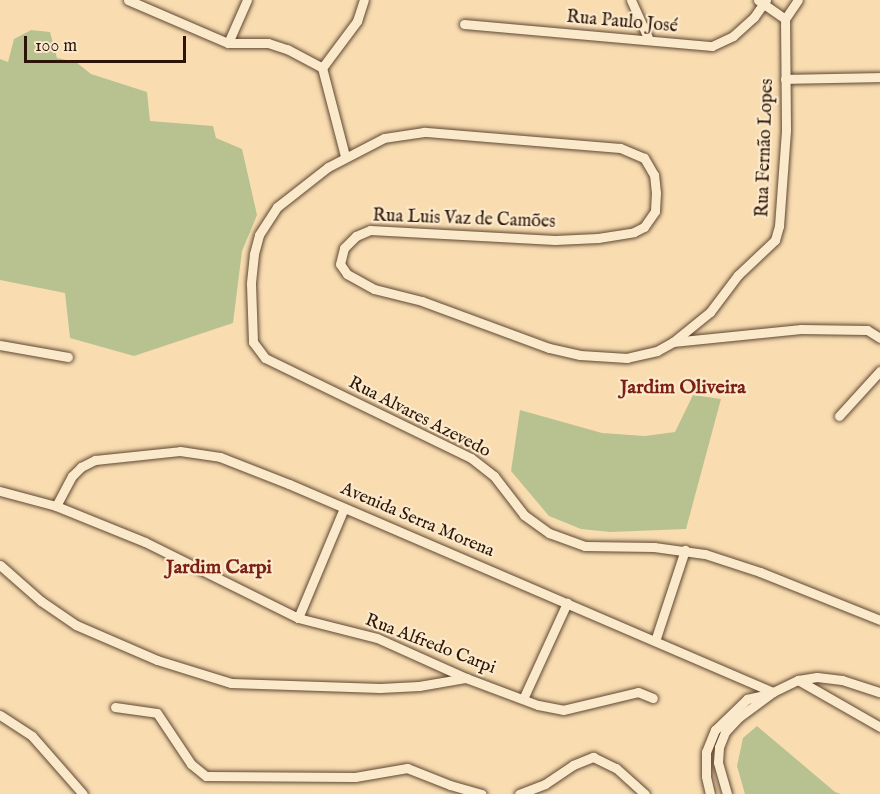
<!DOCTYPE html>
<meta charset="utf-8">
<style>
body{margin:0}
#map{position:relative;width:880px;height:794px;overflow:hidden;background:#f9ddb1;font-family:"IM FELL English",serif}
div>[style]{position:absolute}
.green>*{inset:0;background:#b8c290}
.roads{filter:drop-shadow(0 0 2px #5f4732) drop-shadow(0 0 2px #5f4732)}
.street>*{height:9px;margin:-4.5px;padding:0 4.5px;transform-origin:4.5px;border-radius:4.5px;background:#fbe9cc}
span{translate:-50% -50%;white-space:nowrap;text-align:center;line-height:1.15;-webkit-text-stroke:4.5px #fbe9cc;paint-order:stroke}
.street-label{font-size:18px;color:#2c1507}
.neighbourhood-label{font-size:20px;color:#7a1f14;font-weight:700}
.scale{position:absolute;left:24px;top:36px;width:162px;height:27px;box-sizing:border-box;border:3px solid #2c1507;border-top:0;padding-left:8px;font-size:18px;line-height:21px;white-space:nowrap;color:#2c1507;-webkit-text-stroke:4px #fbe9cc;paint-order:stroke}
</style>
<div id="map">
<div class="green">
<i style="clip-path:polygon(31px 30px,50px 32px,57px 58px,76px 62px,91px 74px,147px 92px,150px 121px,213px 126px,216px 138px,242px 149px,257px 215px,242px 251px,233px 323px,134px 356px,70px 338px,65px 293px,0 280px,0 59px,8px 62px,14px 39px)"></i>
<i style="clip-path:polygon(693px 395px,721px 399px,686px 529px,610px 532px,581px 529px,549px 516px,511px 471px,520px 410px,602px 433px,645px 436px,675px 432px)"></i>
<i style="clip-path:polygon(757px 726px,835px 792px,841px 794px,745px 794px,737px 766px,743px 738px)"></i>
</div>
<div class="roads">
<div class="street">
<i style="left:128px;top:0;width:109px;rotate:23.3deg"></i>
<i style="left:228px;top:43px;width:40px"></i>
<i style="left:268px;top:43px;width:20px;rotate:18deg"></i>
<i style="left:287px;top:49px;width:40px;rotate:28deg"></i>
<i style="left:631px;top:0;width:44px;rotate:65.8deg"></i>
<i style="left:758px;top:0;width:33px;rotate:35deg"></i>
<i style="left:785px;top:19px;width:23px;rotate:-56deg"></i>
<i style="left:464px;top:24px;width:249px;rotate:5.1deg"></i>
<i style="left:712px;top:46px;width:23px;rotate:-25deg"></i>
<i style="left:733px;top:36px;width:28px;rotate:-42deg"></i>
<i style="left:754px;top:17px;width:21px;rotate:-55deg"></i>
<i style="left:228px;top:43px;width:47px;rotate:-66.2deg"></i>
<i style="left:785px;top:79px;width:95px;rotate:-1.2deg"></i>
<i style="left:345px;top:156px;width:91px;rotate:-104.6deg"></i>
<i style="left:322px;top:68px;width:59px;rotate:-53.3deg"></i>
<i style="left:357px;top:21px;width:22px;rotate:-72deg"></i>
<i style="left:880px;top:338px;width:15px;rotate:-148deg"></i>
<i style="left:867px;top:330px;width:66px;rotate:-179.1deg"></i>
<i style="left:801px;top:329px;width:129px;rotate:174.2deg"></i>
<i style="left:673px;top:342px;width:18px;rotate:151deg"></i>
<i style="left:657px;top:351px;width:31px;rotate:167deg"></i>
<i style="left:627px;top:358px;width:47px;rotate:-176.3deg"></i>
<i style="left:580px;top:355px;width:32px;rotate:-167deg"></i>
<i style="left:549px;top:348px;width:135px;rotate:-159.7deg"></i>
<i style="left:422px;top:301px;width:49px;rotate:-166deg"></i>
<i style="left:374px;top:289px;width:31px;rotate:-151deg"></i>
<i style="left:347px;top:274px;width:12px;rotate:-125deg"></i>
<i style="left:340px;top:264px;width:16px;rotate:-76deg"></i>
<i style="left:344px;top:248px;width:17px;rotate:-45deg"></i>
<i style="left:356px;top:236px;width:15px;rotate:-23deg"></i>
<i style="left:370px;top:230px;width:185px;rotate:3.1deg"></i>
<i style="left:555px;top:240px;width:43px;rotate:-2.7deg"></i>
<i style="left:598px;top:238px;width:36px;rotate:-9deg"></i>
<i style="left:634px;top:232px;width:11px;rotate:-27deg"></i>
<i style="left:644px;top:227px;width:19px;rotate:-55deg"></i>
<i style="left:655px;top:211px;width:18px;rotate:-87deg"></i>
<i style="left:656px;top:193px;width:18px;rotate:-96deg"></i>
<i style="left:654px;top:175px;width:20px;rotate:-120deg"></i>
<i style="left:644px;top:158px;width:26px;rotate:-157deg"></i>
<i style="left:620px;top:148px;width:197px;rotate:-175.3deg"></i>
<i style="left:424px;top:132px;width:40px;rotate:171.5deg"></i>
<i style="left:384px;top:138px;width:63px;rotate:152.6deg"></i>
<i style="left:328px;top:167px;width:65px;rotate:141.9deg"></i>
<i style="left:277px;top:207px;width:33px;rotate:123deg"></i>
<i style="left:259px;top:235px;width:20px;rotate:105deg"></i>
<i style="left:254px;top:254px;width:30px;rotate:96deg"></i>
<i style="left:251px;top:284px;width:58px;rotate:88deg"></i>
<i style="left:253px;top:342px;width:20px;rotate:53deg"></i>
<i style="left:265px;top:358px;width:229px;rotate:25.9deg"></i>
<i style="left:471px;top:458px;width:29px;rotate:38deg"></i>
<i style="left:494px;top:476px;width:49px;rotate:52.4deg"></i>
<i style="left:524px;top:515px;width:31px;rotate:36deg"></i>
<i style="left:549px;top:533px;width:38px;rotate:20deg"></i>
<i style="left:585px;top:546px;width:69px;rotate:0.8deg"></i>
<i style="left:654px;top:547px;width:51px;rotate:7.8deg"></i>
<i style="left:705px;top:554px;width:58px;rotate:18.1deg"></i>
<i style="left:760px;top:572px;width:129px;rotate:21.8deg"></i>
<i style="left:673px;top:342px;width:48px;rotate:-39deg"></i>
<i style="left:710px;top:312px;width:46px;rotate:-52.9deg"></i>
<i style="left:738px;top:275px;width:51px;rotate:-43.4deg"></i>
<i style="left:775px;top:240px;width:15px;rotate:-74deg"></i>
<i style="left:779px;top:226px;width:96px;rotate:-85.8deg"></i>
<i style="left:786px;top:130px;width:111px;rotate:-90.5deg"></i>
<i style="left:0;top:345px;width:69px;rotate:10deg"></i>
<i style="left:839px;top:416px;width:61px;rotate:-47.7deg"></i>
<i style="left:0;top:491px;width:58px;rotate:15deg"></i>
<i style="left:56px;top:506px;width:96px;rotate:22deg"></i>
<i style="left:145px;top:542px;width:171px;rotate:26.4deg"></i>
<i style="left:298px;top:618px;width:81px;rotate:14.2deg"></i>
<i style="left:377px;top:638px;width:98px;rotate:24.2deg"></i>
<i style="left:466px;top:678px;width:77px;rotate:20.6deg"></i>
<i style="left:538px;top:705px;width:25px;rotate:11deg"></i>
<i style="left:563px;top:710px;width:77px;rotate:-13.5deg"></i>
<i style="left:638px;top:692px;width:16px;rotate:22deg"></i>
<i style="left:56px;top:506px;width:34px;rotate:-62deg"></i>
<i style="left:72px;top:476px;width:13px;rotate:-45deg"></i>
<i style="left:81px;top:467px;width:16px;rotate:-27deg"></i>
<i style="left:95px;top:460px;width:85px;rotate:-6deg"></i>
<i style="left:180px;top:451px;width:40px;rotate:8.5deg"></i>
<i style="left:220px;top:457px;width:74px;rotate:21.4deg"></i>
<i style="left:289px;top:484px;width:527px;rotate:23.26deg"></i>
<i style="left:0;top:565px;width:55px;rotate:41.3deg"></i>
<i style="left:41px;top:601px;width:42px;rotate:34.4deg"></i>
<i style="left:76px;top:625px;width:88px;rotate:23.4deg"></i>
<i style="left:157px;top:660px;width:77px;rotate:17.3deg"></i>
<i style="left:231px;top:683px;width:149px;rotate:1.9deg"></i>
<i style="left:380px;top:688px;width:39px;rotate:-3deg"></i>
<i style="left:419px;top:686px;width:48px;rotate:-9.7deg"></i>
<i style="left:298px;top:618px;width:119px;rotate:-67.3deg"></i>
<i style="left:655px;top:641px;width:96px;rotate:-71.8deg"></i>
<i style="left:798px;top:680px;width:95px;rotate:29.8deg"></i>
<i style="left:523px;top:699px;width:106px;rotate:-65.4deg"></i>
<i style="left:115px;top:707px;width:42px;rotate:8.1deg"></i>
<i style="left:157px;top:713px;width:61px;rotate:56.3deg"></i>
<i style="left:191px;top:764px;width:19px;rotate:39deg"></i>
<i style="left:206px;top:776px;width:149px;rotate:0.4deg"></i>
<i style="left:355px;top:777px;width:53px;rotate:-9.8deg"></i>
<i style="left:407px;top:768px;width:46px;rotate:21.6deg"></i>
<i style="left:450px;top:785px;width:33px;rotate:16deg"></i>
<i style="left:0;top:715px;width:38px;rotate:33deg"></i>
<i style="left:32px;top:736px;width:77px;rotate:48.7deg"></i>
<i style="left:519px;top:794px;width:28px;rotate:-21deg"></i>
<i style="left:545px;top:784px;width:34px;rotate:-34deg"></i>
<i style="left:573px;top:765px;width:22px;rotate:-22deg"></i>
<i style="left:593px;top:757px;width:25px;rotate:26deg"></i>
<i style="left:616px;top:768px;width:39px;rotate:42deg"></i>
<i style="left:710px;top:794px;width:18px;rotate:-103deg"></i>
<i style="left:706px;top:776px;width:24px;rotate:-90deg"></i>
<i style="left:706px;top:752px;width:24px;rotate:-68deg"></i>
<i style="left:715px;top:730px;width:45px;rotate:-44.1deg"></i>
<i style="left:747px;top:699px;width:18px;rotate:-13deg"></i>
<i style="left:727px;top:794px;width:33px;rotate:-106deg"></i>
<i style="left:718px;top:762px;width:15px;rotate:-86deg"></i>
<i style="left:719px;top:747px;width:16px;rotate:-68deg"></i>
<i style="left:725px;top:732px;width:21px;rotate:-47deg"></i>
<i style="left:739px;top:717px;width:42px;rotate:-36.3deg"></i>
<i style="left:773px;top:692px;width:28px;rotate:-26deg"></i>
<i style="left:798px;top:680px;width:19px;rotate:-9deg"></i>
<i style="left:817px;top:677px;width:25px;rotate:7deg"></i>
<i style="left:842px;top:680px;width:40px;rotate:18deg"></i>
</div>
</div>
<div class="street-label">
<span style="left:622px;top:23px;rotate:5deg">Rua Paulo José</span>
<span style="left:766px;top:148px;rotate:-88deg">Rua Fernão Lopes</span>
<span style="left:464px;top:220px;rotate:2deg">Rua Luis Vaz de Camões</span>
<span style="left:419px;top:418px;rotate:27deg">Rua Alvares Azevedo</span>
<span style="left:417px;top:521px;rotate:23deg">Avenida Serra Morena</span>
<span style="left:430px;top:645px;rotate:21deg">Rua Alfredo Carpi</span>
</div>
<div class="neighbourhood-label">
<span style="left:683px;top:387px">Jardim Oliveira</span>
<span style="left:219px;top:567px">Jardim Carpi</span>
</div>
<div class="scale">100 m</div>
</div>
